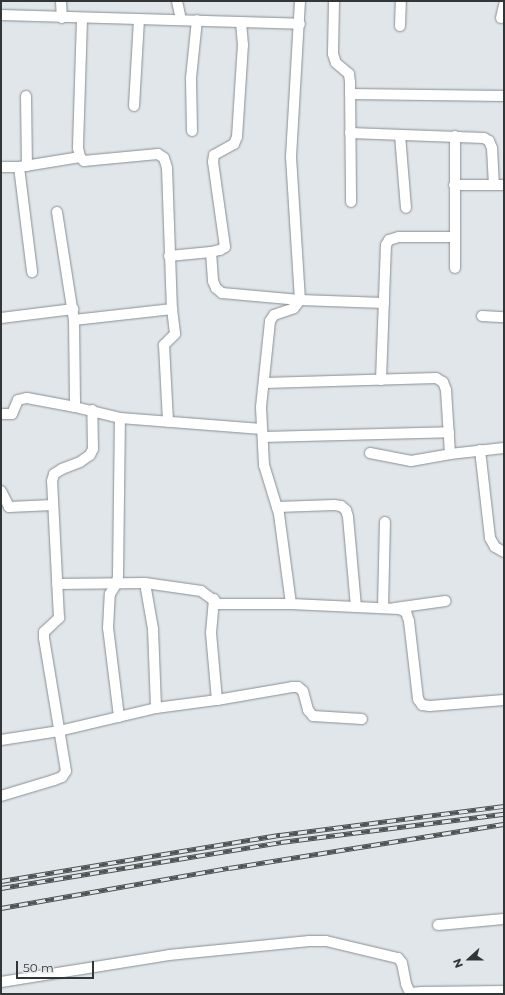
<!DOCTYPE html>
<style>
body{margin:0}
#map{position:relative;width:505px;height:995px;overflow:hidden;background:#e0e6ea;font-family:Montserrat,sans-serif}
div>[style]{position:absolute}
.roads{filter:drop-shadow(0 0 1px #888e91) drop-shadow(0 0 1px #888e91)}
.minor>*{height:10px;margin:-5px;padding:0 5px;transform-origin:5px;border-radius:5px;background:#fff}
.rail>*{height:4.5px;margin-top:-2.25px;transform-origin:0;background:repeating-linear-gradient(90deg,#e0e6ea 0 9px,#4f5354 0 18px);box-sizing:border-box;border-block:1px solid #4f5354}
span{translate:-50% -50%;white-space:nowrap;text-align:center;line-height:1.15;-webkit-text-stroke:3px #e0e6ea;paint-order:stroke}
.frame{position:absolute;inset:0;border:2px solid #333637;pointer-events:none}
.north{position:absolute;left:449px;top:939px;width:40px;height:40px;-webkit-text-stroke:3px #e0e6ea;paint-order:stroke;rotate:249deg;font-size:11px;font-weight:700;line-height:16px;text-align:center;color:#333637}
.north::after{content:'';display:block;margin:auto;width:14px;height:18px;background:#333637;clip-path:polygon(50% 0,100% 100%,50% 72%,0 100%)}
.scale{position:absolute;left:16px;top:961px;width:78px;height:18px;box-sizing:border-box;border:2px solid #333637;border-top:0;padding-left:5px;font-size:12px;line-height:14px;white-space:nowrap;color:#333637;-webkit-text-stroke:3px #e0e6ea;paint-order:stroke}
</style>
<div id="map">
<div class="roads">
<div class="minor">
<i style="left:61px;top:1px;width:17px;rotate:87deg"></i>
<i style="left:177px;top:1px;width:19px;rotate:78deg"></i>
<i style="left:334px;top:1px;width:53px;rotate:91.1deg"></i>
<i style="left:333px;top:54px;width:9px;rotate:72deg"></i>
<i style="left:336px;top:63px;width:17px;rotate:40deg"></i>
<i style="left:349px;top:74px;width:8px;rotate:83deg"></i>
<i style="left:350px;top:82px;width:120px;rotate:89.5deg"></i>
<i style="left:1px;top:15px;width:299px;rotate:1.7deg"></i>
<i style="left:501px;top:18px;width:13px;rotate:-77deg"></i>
<i style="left:82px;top:19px;width:129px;rotate:91.8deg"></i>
<i style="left:78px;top:148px;width:9px;rotate:77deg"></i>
<i style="left:80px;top:157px;width:6px;rotate:45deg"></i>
<i style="left:84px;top:161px;width:10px;rotate:-6deg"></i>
<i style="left:94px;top:160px;width:64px;rotate:-5.4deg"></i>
<i style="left:158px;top:154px;width:7px;rotate:34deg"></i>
<i style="left:164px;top:158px;width:10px;rotate:73deg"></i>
<i style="left:167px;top:168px;width:141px;rotate:88deg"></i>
<i style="left:172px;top:309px;width:25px;rotate:83deg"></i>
<i style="left:175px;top:334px;width:16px;rotate:135deg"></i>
<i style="left:164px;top:345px;width:77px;rotate:87deg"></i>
<i style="left:400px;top:26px;width:25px;rotate:-88deg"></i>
<i style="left:350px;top:94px;width:154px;rotate:0.7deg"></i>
<i style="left:26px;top:96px;width:70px;rotate:89.2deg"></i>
<i style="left:134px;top:106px;width:87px;rotate:-86.7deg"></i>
<i style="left:192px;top:131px;width:53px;rotate:-91.1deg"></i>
<i style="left:191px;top:78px;width:58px;rotate:-84.1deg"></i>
<i style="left:350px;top:133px;width:134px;rotate:2.1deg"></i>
<i style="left:484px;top:138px;width:6px;rotate:31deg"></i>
<i style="left:489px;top:141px;width:8px;rotate:67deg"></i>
<i style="left:492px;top:148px;width:37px;rotate:87deg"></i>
<i style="left:400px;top:135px;width:73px;rotate:85.3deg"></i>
<i style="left:1px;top:167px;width:18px"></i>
<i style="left:19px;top:167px;width:62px;rotate:-9.3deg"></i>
<i style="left:19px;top:167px;width:106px;rotate:82.9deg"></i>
<i style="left:454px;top:185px;width:50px"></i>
<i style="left:57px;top:212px;width:109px;rotate:81.1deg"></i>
<i style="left:74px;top:320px;width:87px;rotate:89.3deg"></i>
<i style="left:211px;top:252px;width:29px;rotate:86deg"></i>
<i style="left:213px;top:281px;width:8px;rotate:67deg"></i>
<i style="left:216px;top:288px;width:8px;rotate:40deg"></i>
<i style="left:222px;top:293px;width:78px;rotate:5.1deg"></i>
<i style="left:300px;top:300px;width:84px;rotate:2deg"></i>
<i style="left:169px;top:256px;width:42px;rotate:-5.4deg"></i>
<i style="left:211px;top:252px;width:9px;rotate:-13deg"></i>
<i style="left:220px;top:250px;width:6px;rotate:-31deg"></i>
<i style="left:225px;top:247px;width:86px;rotate:-98deg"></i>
<i style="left:213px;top:162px;width:7px;rotate:-82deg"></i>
<i style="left:214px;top:155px;width:23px;rotate:-29deg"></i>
<i style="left:234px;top:144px;width:8px;rotate:-67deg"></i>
<i style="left:237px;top:137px;width:92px;rotate:-86.3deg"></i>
<i style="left:243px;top:45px;width:23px;rotate:-95deg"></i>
<i style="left:455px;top:268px;width:132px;rotate:-90deg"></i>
<i style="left:482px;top:316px;width:22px;rotate:3deg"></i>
<i style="left:1px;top:318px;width:73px;rotate:-7.1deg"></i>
<i style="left:74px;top:320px;width:99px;rotate:-6.4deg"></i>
<i style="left:381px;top:380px;width:135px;rotate:-87.9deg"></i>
<i style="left:386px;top:245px;width:6px;rotate:-59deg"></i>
<i style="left:389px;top:240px;width:10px;rotate:-17deg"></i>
<i style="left:399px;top:237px;width:55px"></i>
<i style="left:264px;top:383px;width:172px;rotate:-1.7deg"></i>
<i style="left:436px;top:378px;width:8px;rotate:30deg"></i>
<i style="left:443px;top:382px;width:9px;rotate:69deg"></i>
<i style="left:446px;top:390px;width:64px;rotate:86.4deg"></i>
<i style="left:1px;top:414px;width:11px"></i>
<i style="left:12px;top:414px;width:15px;rotate:-67deg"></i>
<i style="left:18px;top:400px;width:9px;rotate:-13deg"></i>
<i style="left:27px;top:398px;width:49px;rotate:10.6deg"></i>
<i style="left:75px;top:407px;width:46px;rotate:13.7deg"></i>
<i style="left:120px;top:418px;width:142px;rotate:4.4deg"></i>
<i style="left:263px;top:437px;width:186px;rotate:-1.5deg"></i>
<i style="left:480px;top:450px;width:89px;rotate:83.5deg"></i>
<i style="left:490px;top:538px;width:10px;rotate:61deg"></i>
<i style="left:495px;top:547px;width:10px;rotate:29deg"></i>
<i style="left:370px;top:453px;width:42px;rotate:11deg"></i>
<i style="left:411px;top:461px;width:40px;rotate:-10deg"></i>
<i style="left:450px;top:454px;width:54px;rotate:-6.3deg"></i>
<i style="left:1px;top:491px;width:18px;rotate:63deg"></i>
<i style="left:9px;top:507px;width:44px;rotate:-2.6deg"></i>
<i style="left:277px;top:507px;width:57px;rotate:-2deg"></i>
<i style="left:334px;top:505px;width:7px;rotate:8deg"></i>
<i style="left:341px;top:506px;width:6px;rotate:39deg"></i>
<i style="left:346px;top:510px;width:7px;rotate:74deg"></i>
<i style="left:348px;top:517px;width:90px;rotate:84.9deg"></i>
<i style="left:145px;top:583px;width:47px;rotate:80.1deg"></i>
<i style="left:153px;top:629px;width:79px;rotate:87.8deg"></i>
<i style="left:57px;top:584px;width:88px;rotate:-0.7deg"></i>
<i style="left:145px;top:583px;width:57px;rotate:8.1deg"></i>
<i style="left:201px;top:591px;width:22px;rotate:36deg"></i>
<i style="left:219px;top:604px;width:72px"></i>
<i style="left:291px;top:604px;width:108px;rotate:2.7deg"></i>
<i style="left:399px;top:609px;width:8px;rotate:23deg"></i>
<i style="left:406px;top:612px;width:9px;rotate:72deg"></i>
<i style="left:409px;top:621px;width:79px;rotate:83.4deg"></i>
<i style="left:418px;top:699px;width:7px;rotate:56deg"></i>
<i style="left:422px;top:705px;width:8px;rotate:7deg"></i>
<i style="left:430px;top:706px;width:74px;rotate:-4.6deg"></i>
<i style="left:214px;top:599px;width:34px;rotate:95deg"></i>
<i style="left:211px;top:633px;width:67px;rotate:84.9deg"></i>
<i style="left:291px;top:604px;width:91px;rotate:-97.6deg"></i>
<i style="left:279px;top:514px;width:51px;rotate:-107deg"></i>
<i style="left:264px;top:465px;width:58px;rotate:-93deg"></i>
<i style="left:261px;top:407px;width:86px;rotate:-84deg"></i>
<i style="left:270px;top:321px;width:7px;rotate:-56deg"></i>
<i style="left:274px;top:315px;width:21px;rotate:-19deg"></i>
<i style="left:294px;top:308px;width:10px;rotate:-53deg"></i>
<i style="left:300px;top:300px;width:143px;rotate:-93.6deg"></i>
<i style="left:291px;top:157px;width:156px;rotate:-86.7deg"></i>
<i style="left:383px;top:608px;width:86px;rotate:-88.7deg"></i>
<i style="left:395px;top:608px;width:51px;rotate:-7.8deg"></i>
<i style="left:119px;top:717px;width:90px;rotate:-97deg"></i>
<i style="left:108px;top:628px;width:34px;rotate:-87deg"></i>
<i style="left:110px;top:594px;width:13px;rotate:-58deg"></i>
<i style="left:117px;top:583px;width:7px;rotate:-82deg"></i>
<i style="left:118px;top:576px;width:158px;rotate:-89.3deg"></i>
<i style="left:1px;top:740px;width:59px;rotate:-8.8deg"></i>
<i style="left:59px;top:731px;width:100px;rotate:-13.3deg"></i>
<i style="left:156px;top:708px;width:62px;rotate:-7.5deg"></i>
<i style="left:217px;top:700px;width:76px;rotate:-9.8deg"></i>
<i style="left:292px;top:687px;width:6px"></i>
<i style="left:298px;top:687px;width:6px;rotate:39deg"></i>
<i style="left:303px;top:691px;width:20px;rotate:75deg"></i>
<i style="left:308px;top:710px;width:8px;rotate:50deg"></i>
<i style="left:313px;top:716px;width:49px;rotate:3.5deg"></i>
<i style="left:1px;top:796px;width:55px;rotate:-16.8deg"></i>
<i style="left:54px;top:780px;width:9px;rotate:-21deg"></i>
<i style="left:62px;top:777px;width:7px;rotate:-56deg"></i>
<i style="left:66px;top:771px;width:135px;rotate:-99.4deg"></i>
<i style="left:44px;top:638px;width:6px;rotate:-90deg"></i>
<i style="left:44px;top:632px;width:21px;rotate:-43deg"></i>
<i style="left:59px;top:618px;width:137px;rotate:-92.9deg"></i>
<i style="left:52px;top:481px;width:7px;rotate:-74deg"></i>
<i style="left:54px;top:474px;width:9px;rotate:-32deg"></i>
<i style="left:62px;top:469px;width:19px;rotate:-21deg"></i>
<i style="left:80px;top:462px;width:12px;rotate:-35deg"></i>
<i style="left:90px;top:455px;width:7px;rotate:-63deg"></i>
<i style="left:93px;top:449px;width:39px;rotate:-91deg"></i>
<i style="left:438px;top:925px;width:66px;rotate:-5.2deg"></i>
<i style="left:1px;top:982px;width:170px;rotate:-9.1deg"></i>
<i style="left:169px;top:955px;width:141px;rotate:-5.7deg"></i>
<i style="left:309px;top:941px;width:17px"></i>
<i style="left:326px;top:941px;width:74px;rotate:13.3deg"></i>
<i style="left:398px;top:958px;width:6px;rotate:51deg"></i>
<i style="left:402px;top:963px;width:21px;rotate:79deg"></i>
<i style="left:406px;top:984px;width:10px;rotate:66deg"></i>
<i style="left:410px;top:993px;width:12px;rotate:-5deg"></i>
<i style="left:422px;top:992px;width:4px;rotate:34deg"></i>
<i style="left:422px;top:992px;width:82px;rotate:-0.7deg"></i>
</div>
</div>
<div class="rail">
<i style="left:1px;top:881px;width:283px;rotate:-9.4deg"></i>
<i style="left:280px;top:835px;width:226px;rotate:-7.4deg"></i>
<i style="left:1px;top:888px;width:284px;rotate:-9.3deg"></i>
<i style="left:281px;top:842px;width:225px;rotate:-7.2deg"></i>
<i style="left:1px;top:908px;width:231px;rotate:-10deg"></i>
<i style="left:229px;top:868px;width:278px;rotate:-9.1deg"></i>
</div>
<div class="frame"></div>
<div class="north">N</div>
<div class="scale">50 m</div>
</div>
